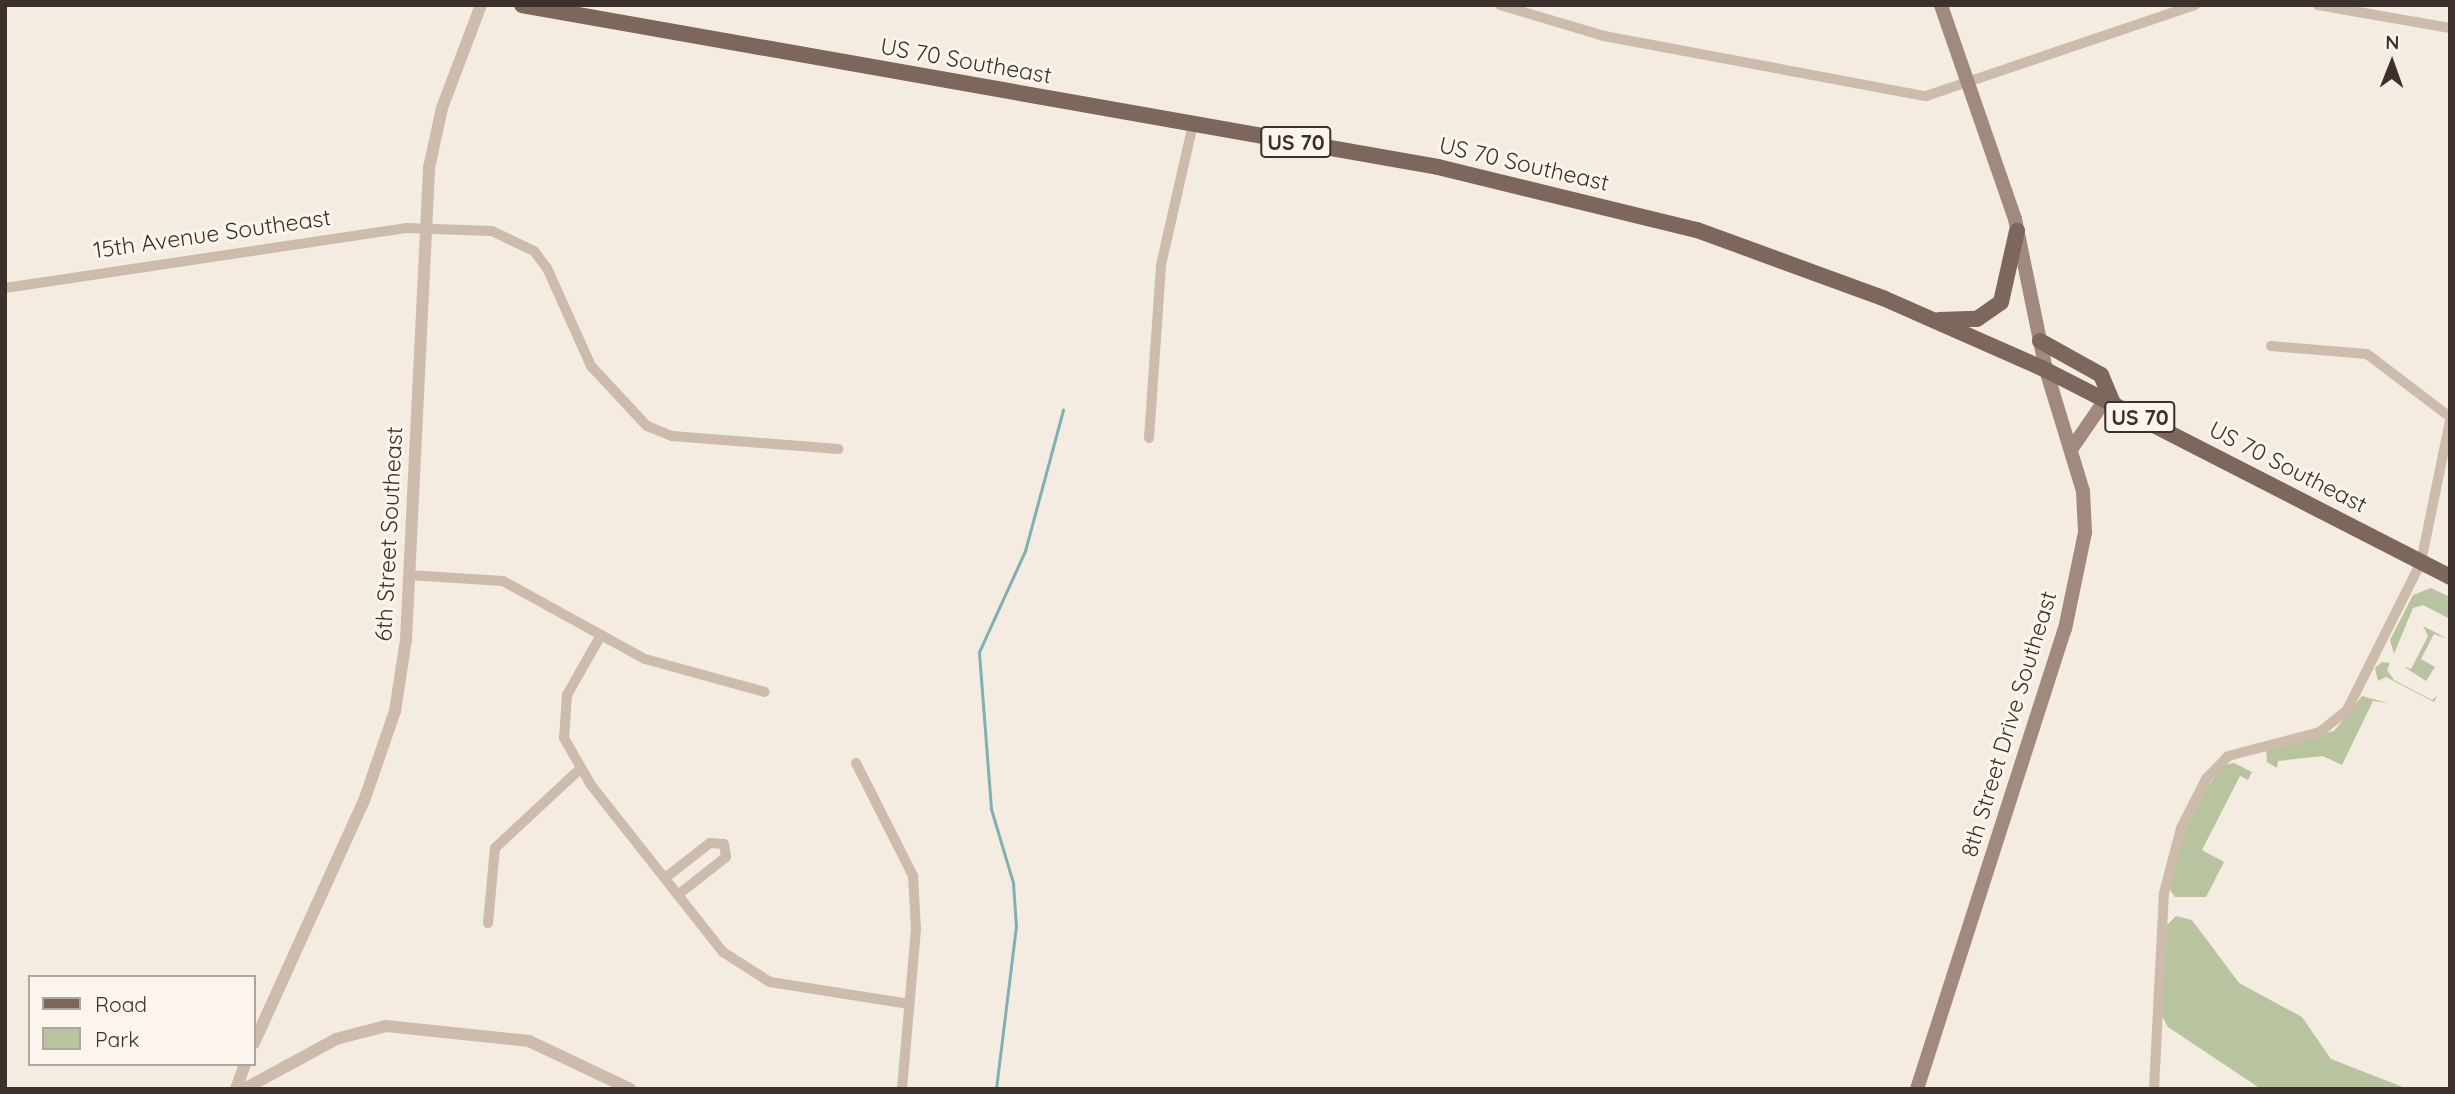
<!DOCTYPE html>
<style>
body{margin:0}
#map{position:relative;width:2455px;height:1094px;overflow:hidden;background:#f4ebe1;font-family:Quicksand,sans-serif}
div>[style]{position:absolute}
.green>*{inset:0;background:#b8c4a0}
.stream>*{height:2.5px;margin:-1.25px;padding:0 1.25px;transform-origin:1.25px;border-radius:1.25px;background:#7fb0b2}
.minor>*{height:10px;margin:-5px;padding:0 5px;transform-origin:5px;border-radius:5px;background:#cdbbac}
.tertiary>*{height:12px;margin:-6px;padding:0 6px;transform-origin:6px;border-radius:6px;background:#cdbbac}
.secondary>*{height:14px;margin:-7px;padding:0 7px;transform-origin:7px;border-radius:7px;background:#a18a7d}
.primary>*{height:16px;margin:-8px;padding:0 8px;transform-origin:8px;border-radius:8px;background:#7d675c}
span{translate:-50% -50%;white-space:nowrap;text-align:center;line-height:1.15;-webkit-text-stroke:6px #fbf5ee;paint-order:stroke}
.shield-label span{padding:2px 5px;background:#fbf5ee;border:2px solid;border-radius:5px;-webkit-text-stroke-width:0}
.shield-label{font-size:21px;color:#3b302b;font-weight:700}
.street-label{font-size:23px;color:#3b302b}
.frame{position:absolute;inset:0;border:7px solid #3b302b;pointer-events:none}
.legend{position:absolute;left:28px;top:975px;width:228px;height:91px;box-sizing:border-box;background:#fbf5ee;border:2px solid #aea6a0;margin:0;padding:9px 12px;list-style:none;font-size:21px;color:#3b302b}
.legend li{display:flex;align-items:center;gap:14px;height:35px}
.legend b{width:35px;border:2px solid #aea6a0}
.north{position:absolute;left:2357px;top:28px;width:70px;height:70px;-webkit-text-stroke:5px #fbf5ee;paint-order:stroke;rotate:1deg;font-size:19px;font-weight:700;line-height:28px;text-align:center;color:#3b302b}
.north::after{content:'';display:block;margin:auto;width:24px;height:32px;background:#3b302b;clip-path:polygon(50% 0,100% 100%,50% 72%,0 100%)}
</style>
<div id="map">
<div class="green">
<i style="clip-path:polygon(2431px 588px,2450px 597px,2450px 619px,2423px 605px,2413px 608px,2394px 654px,2390px 640px,2413px 595px)"></i>
<i style="clip-path:polygon(2423px 626px,2448px 639px,2434px 634px,2421px 659px,2435px 667px,2426px 681px,2403px 666px,2411px 669px,2428px 636px)"></i>
<i style="clip-path:polygon(2382px 662px,2390px 663px,2387px 670px,2394px 680px,2432px 700px,2437px 696px,2434px 702px,2386px 677px,2378px 681px,2375px 668px)"></i>
<i style="clip-path:polygon(2362px 696px,2388px 703px,2373px 701px,2342px 765px,2323px 756px,2278px 761px,2277px 768px,2267px 762px,2266px 750px,2273px 745px,2334px 731px)"></i>
<i style="clip-path:polygon(2234px 763px,2252px 772px,2248px 780px,2240px 776px,2202px 850px,2224px 862px,2206px 897px,2175px 897px,2170px 890px,2177px 848px,2204px 791px,2224px 765px)"></i>
<i style="clip-path:polygon(2176px 916px,2192px 920px,2239px 983px,2302px 1017px,2331px 1059px,2408px 1089px,2261px 1089px,2168px 1027px,2161px 1014px,2165px 927px)"></i>
</div>
<div class="stream">
<i style="left:996px;top:1089px;width:163px;rotate:-83deg"></i>
<i style="left:1016px;top:927px;width:44px;rotate:-93.9deg"></i>
<i style="left:1013px;top:883px;width:77px;rotate:-106.6deg"></i>
<i style="left:991px;top:809px;width:157px;rotate:-94.4deg"></i>
<i style="left:979px;top:652px;width:111px;rotate:-65.5deg"></i>
<i style="left:1025px;top:551px;width:146px;rotate:-74.9deg"></i>
</div>
<div class="minor">
<i style="left:1500px;top:5px;width:109px;rotate:16.6deg"></i>
<i style="left:1604px;top:36px;width:328px;rotate:10.6deg"></i>
<i style="left:1926px;top:96px;width:284px;rotate:-18.7deg"></i>
<i style="left:2318px;top:5px;width:134px;rotate:9.9deg"></i>
<i style="left:5px;top:288px;width:405px;rotate:-8.5deg"></i>
<i style="left:406px;top:228px;width:86px;rotate:2deg"></i>
<i style="left:492px;top:231px;width:47px;rotate:25.5deg"></i>
<i style="left:534px;top:251px;width:21px;rotate:53deg"></i>
<i style="left:547px;top:268px;width:107px;rotate:65.8deg"></i>
<i style="left:591px;top:366px;width:82px;rotate:47deg"></i>
<i style="left:647px;top:426px;width:27px;rotate:22deg"></i>
<i style="left:672px;top:436px;width:167px;rotate:4.5deg"></i>
<i style="left:2271px;top:346px;width:96px;rotate:4.8deg"></i>
<i style="left:2367px;top:354px;width:104px;rotate:37.2deg"></i>
<i style="left:1149px;top:438px;width:173px;rotate:-86deg"></i>
<i style="left:1161px;top:265px;width:145px;rotate:-77.2deg"></i>
<i style="left:409px;top:575px;width:94px;rotate:3.7deg"></i>
<i style="left:503px;top:581px;width:162px;rotate:28.8deg"></i>
<i style="left:645px;top:659px;width:124px;rotate:15.4deg"></i>
<i style="left:601px;top:635px;width:69px;rotate:119.5deg"></i>
<i style="left:567px;top:695px;width:43px;rotate:94deg"></i>
<i style="left:564px;top:738px;width:54px;rotate:60.1deg"></i>
<i style="left:591px;top:785px;width:213px;rotate:51.7deg"></i>
<i style="left:723px;top:952px;width:56px;rotate:32.6deg"></i>
<i style="left:770px;top:982px;width:141px;rotate:9deg"></i>
<i style="left:856px;top:763px;width:127px;rotate:63.2deg"></i>
<i style="left:913px;top:876px;width:53px;rotate:86.8deg"></i>
<i style="left:916px;top:929px;width:161px;rotate:95deg"></i>
<i style="left:665px;top:878px;width:57px;rotate:-37.9deg"></i>
<i style="left:710px;top:843px;width:14px;rotate:4deg"></i>
<i style="left:724px;top:844px;width:13px;rotate:81deg"></i>
<i style="left:726px;top:857px;width:60px;rotate:141.8deg"></i>
<i style="left:488px;top:923px;width:75px;rotate:-84.7deg"></i>
<i style="left:495px;top:848px;width:116px;rotate:-42.9deg"></i>
<i style="left:2154px;top:1089px;width:196px;rotate:-87.1deg"></i>
<i style="left:2164px;top:893px;width:67px;rotate:-75.3deg"></i>
<i style="left:2181px;top:828px;width:55px;rotate:-63deg"></i>
<i style="left:2206px;top:779px;width:32px;rotate:-46deg"></i>
<i style="left:2228px;top:756px;width:95px;rotate:-14.6deg"></i>
<i style="left:2320px;top:732px;width:35px;rotate:-39deg"></i>
<i style="left:2347px;top:710px;width:165px;rotate:-63.4deg"></i>
<i style="left:2421px;top:562px;width:144px;rotate:-78.4deg"></i>
</div>
<div class="tertiary">
<i style="left:254px;top:1043px;width:266px;rotate:-65.6deg"></i>
<i style="left:364px;top:801px;width:95px;rotate:-71deg"></i>
<i style="left:395px;top:711px;width:72px;rotate:-81.2deg"></i>
<i style="left:406px;top:640px;width:473px;rotate:-87.2deg"></i>
<i style="left:429px;top:168px;width:61px;rotate:-77.8deg"></i>
<i style="left:442px;top:108px;width:110px;rotate:-69.3deg"></i>
<i style="left:236px;top:1089px;width:27px;rotate:-70deg"></i>
<i style="left:244px;top:1089px;width:105px;rotate:-28.5deg"></i>
<i style="left:336px;top:1039px;width:52px;rotate:-14.6deg"></i>
<i style="left:386px;top:1026px;width:144px;rotate:6deg"></i>
<i style="left:529px;top:1041px;width:112px;rotate:25.4deg"></i>
</div>
<div class="secondary">
<i style="left:2072px;top:448px;width:58px;rotate:-55.5deg"></i>
<i style="left:1917px;top:1089px;width:483px;rotate:-72.2deg"></i>
<i style="left:2065px;top:629px;width:99px;rotate:-78.3deg"></i>
<i style="left:2085px;top:532px;width:41px;rotate:-92.8deg"></i>
<i style="left:2083px;top:491px;width:127px;rotate:-107deg"></i>
<i style="left:2046px;top:370px;width:154px;rotate:-101.6deg"></i>
<i style="left:2015px;top:219px;width:226px;rotate:-109.1deg"></i>
</div>
<div class="primary">
<i style="left:522px;top:5px;width:930px;rotate:10.03deg"></i>
<i style="left:1438px;top:167px;width:267px;rotate:13.7deg"></i>
<i style="left:1697px;top:230px;width:198px;rotate:20.1deg"></i>
<i style="left:1883px;top:298px;width:178px;rotate:23.8deg"></i>
<i style="left:2046px;top:370px;width:454px;rotate:27.1deg"></i>
<i style="left:1939px;top:320px;width:38px;rotate:-2deg"></i>
<i style="left:1977px;top:319px;width:29px;rotate:-35deg"></i>
<i style="left:2001px;top:302px;width:73px;rotate:-77.3deg"></i>
<i style="left:2040px;top:341px;width:70px;rotate:29.1deg"></i>
<i style="left:2101px;top:375px;width:30px;rotate:67deg"></i>
</div>
<div class="shield-label">
<span style="left:1296px;top:142px">US 70</span>
<span style="left:2140px;top:417px">US 70</span>
</div>
<div class="street-label">
<span style="left:966px;top:61px;rotate:10deg">US 70 Southeast</span>
<span style="left:1524px;top:164px;rotate:13deg">US 70 Southeast</span>
<span style="left:212px;top:234px;rotate:-8deg">15th Avenue Southeast</span>
<span style="left:2288px;top:467px;rotate:27deg">US 70 Southeast</span>
<span style="left:389px;top:534px;rotate:-87deg">6th Street Southeast</span>
<span style="left:2009px;top:724px;rotate:-73deg">8th Street Drive Southeast</span>
</div>
<div class="frame"></div>
<ul class="legend">
<li><b style="height:9px;background:#7d675c"></b>Road</li>
<li><b style="height:19px;background:#b8c4a0"></b>Park</li>
</ul>
<div class="north">N</div>
</div>
